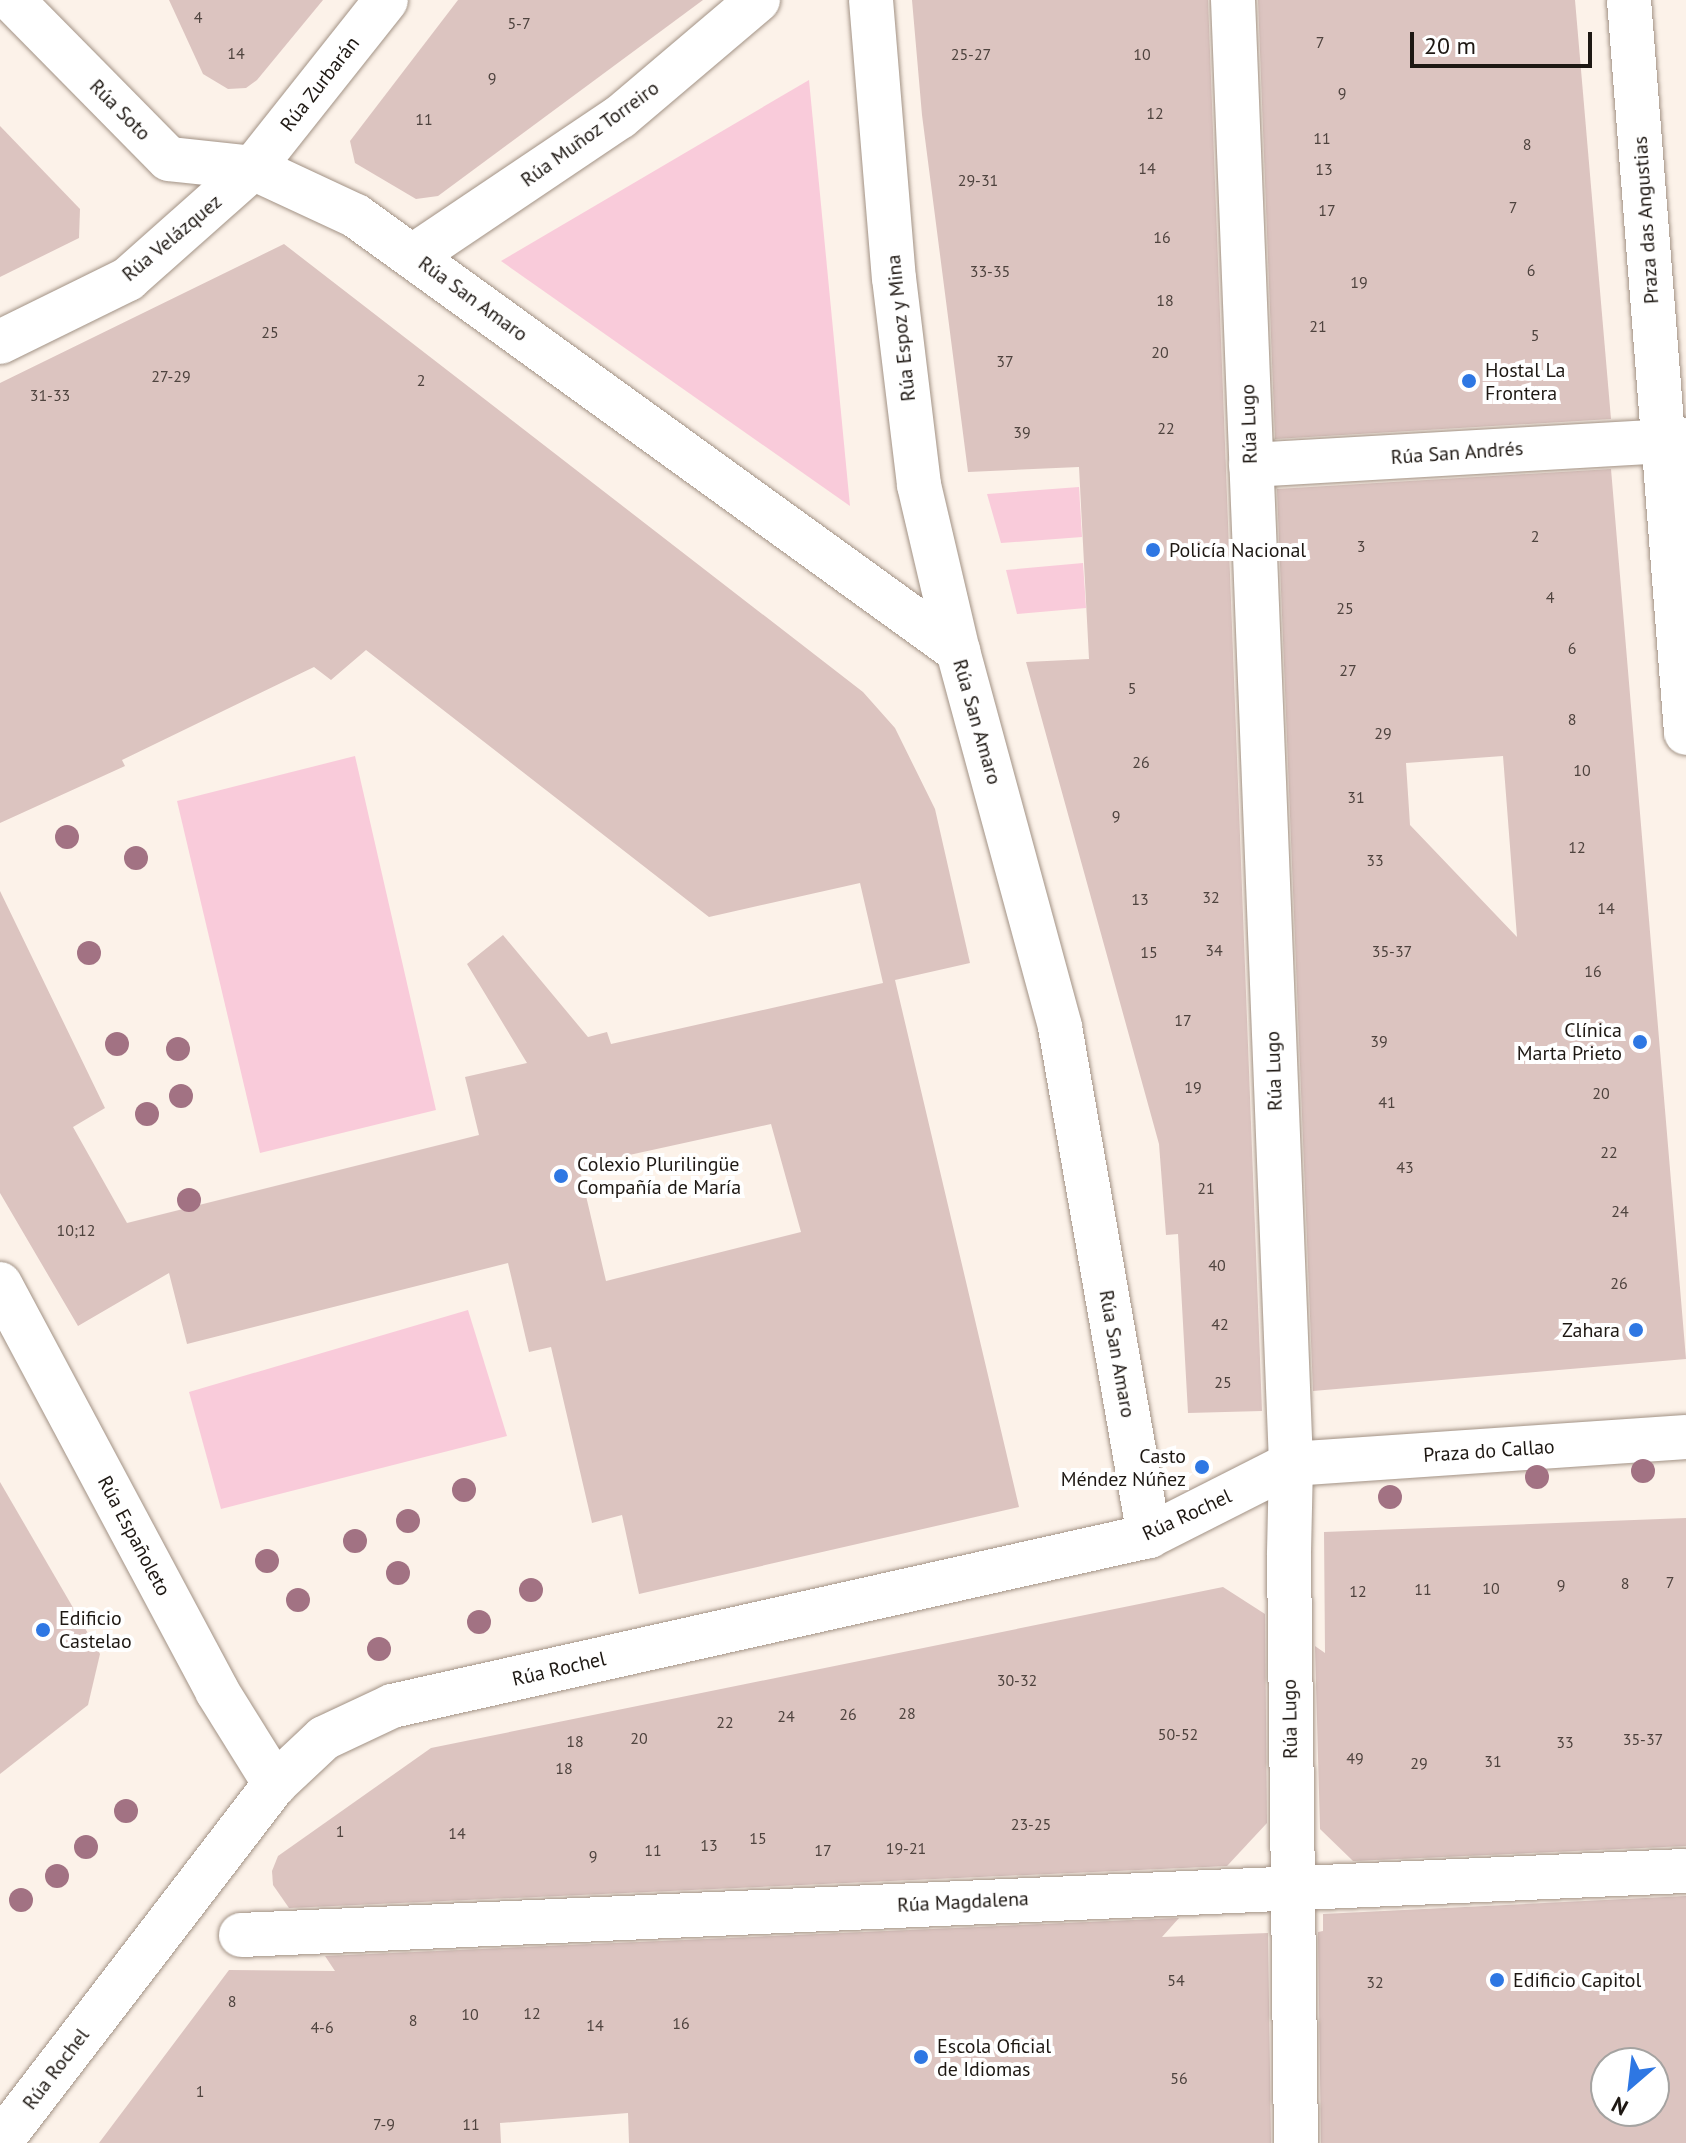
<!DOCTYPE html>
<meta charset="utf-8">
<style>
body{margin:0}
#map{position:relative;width:1686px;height:2143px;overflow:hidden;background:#fcf2e9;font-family:"PT Sans",sans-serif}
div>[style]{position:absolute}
.green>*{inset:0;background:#f9cbda}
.building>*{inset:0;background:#dcc4c0}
.roads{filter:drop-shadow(0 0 2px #a29285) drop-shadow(0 0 2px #a29285)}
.minor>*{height:44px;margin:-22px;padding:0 22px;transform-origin:22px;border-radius:22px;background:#fff}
.trees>*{width:24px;height:24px;margin:-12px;border-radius:50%;background:#a27283}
.dots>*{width:22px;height:22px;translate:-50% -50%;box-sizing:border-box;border:4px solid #fff;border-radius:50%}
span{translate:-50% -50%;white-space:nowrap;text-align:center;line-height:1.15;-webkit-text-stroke:8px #fff;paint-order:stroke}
.number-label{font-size:16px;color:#4e433e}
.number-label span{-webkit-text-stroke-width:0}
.street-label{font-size:20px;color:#1e1813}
.poi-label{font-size:20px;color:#1e1813}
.left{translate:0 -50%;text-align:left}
.right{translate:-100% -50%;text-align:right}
.north{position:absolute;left:1590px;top:2047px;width:80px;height:80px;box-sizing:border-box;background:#fff;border:2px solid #a5a3a1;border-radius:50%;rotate:208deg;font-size:22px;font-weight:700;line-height:32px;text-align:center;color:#1e1813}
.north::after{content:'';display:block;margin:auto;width:28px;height:36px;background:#2e77e3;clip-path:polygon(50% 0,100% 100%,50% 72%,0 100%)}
.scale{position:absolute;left:1410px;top:32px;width:182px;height:36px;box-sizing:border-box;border:4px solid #1e1813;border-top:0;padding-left:10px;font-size:24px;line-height:28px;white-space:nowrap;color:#1e1813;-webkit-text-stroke:6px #fff;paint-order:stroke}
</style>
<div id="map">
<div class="green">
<i style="clip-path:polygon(809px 80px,850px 506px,501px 261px)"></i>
<i style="clip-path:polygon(1079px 487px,1082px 537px,1001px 543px,987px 494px)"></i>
<i style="clip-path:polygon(1083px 563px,1086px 608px,1017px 614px,1006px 570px)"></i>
<i style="clip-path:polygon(355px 756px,436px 1110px,260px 1153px,177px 801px)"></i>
<i style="clip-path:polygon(468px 1310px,507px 1436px,221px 1509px,189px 1392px)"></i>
</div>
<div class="building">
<i style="clip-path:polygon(169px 0,323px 0,257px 80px,246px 88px,228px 89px,203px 74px)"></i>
<i style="clip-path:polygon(458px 0,703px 0,438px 196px,416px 199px,355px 163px,350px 141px)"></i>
<i style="clip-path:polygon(912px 0,1208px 0,1262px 1411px,1188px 1413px,1178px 1234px,1166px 1235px,1159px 1144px,1026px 662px,1089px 659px,1079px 467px,968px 472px,922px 115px)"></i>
<i style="clip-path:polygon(1258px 0,1575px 0,1611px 419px,1275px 439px)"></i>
<i style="clip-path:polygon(0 126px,80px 209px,79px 238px,0 277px)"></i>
<i style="clip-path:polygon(evenodd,284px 244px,863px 692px,895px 728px,935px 809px,970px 963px,895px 980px,1019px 1507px,639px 1594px,622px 1515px,592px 1523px,551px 1347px,529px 1352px,508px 1263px,187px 1344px,169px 1273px,78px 1326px,0 1193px,0 891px,105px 1108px,73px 1127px,127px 1223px,479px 1135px,465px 1077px,527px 1063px,467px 964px,503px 935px,588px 1037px,607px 1032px,611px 1044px,883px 983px,860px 883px,709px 917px,366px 650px,331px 680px,314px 667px,122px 760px,125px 766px,0 823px,0 383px,284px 244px,771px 1124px,801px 1232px,606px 1281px,579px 1166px,771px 1124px)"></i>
<i style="clip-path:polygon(evenodd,1611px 469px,1686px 1359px,1313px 1391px,1277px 489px,1611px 469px,1503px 756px,1517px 937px,1410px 825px,1406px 763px,1503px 756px)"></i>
<i style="clip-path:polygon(0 1482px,100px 1654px,88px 1705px,0 1774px)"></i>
<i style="clip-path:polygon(1686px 1518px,1686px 1846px,1353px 1861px,1320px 1829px,1315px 1646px,1325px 1653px,1324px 1532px)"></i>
<i style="clip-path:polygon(1223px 1587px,1265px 1614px,1267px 1823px,1227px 1866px,289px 1908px,273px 1885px,272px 1871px,278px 1856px,431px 1748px)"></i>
<i style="clip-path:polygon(evenodd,1686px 1896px,1686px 2143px,1321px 2143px,1318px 1932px,1323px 1931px,1323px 1914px,1686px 1896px,1606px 2063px,1654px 2063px,1654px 2111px,1606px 2111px,1606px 2063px)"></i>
<i style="clip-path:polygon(1179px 1918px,1162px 1937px,1268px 1933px,1271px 2143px,629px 2143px,628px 2113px,500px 2123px,501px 2143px,99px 2143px,229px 1970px,335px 1971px,325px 1956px)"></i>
</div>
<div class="roads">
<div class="minor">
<i style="left:12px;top:0;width:223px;rotate:45.4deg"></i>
<i style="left:169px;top:159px;width:84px;rotate:6.1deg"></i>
<i style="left:253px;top:168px;width:114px;rotate:25deg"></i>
<i style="left:356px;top:216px;width:743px;rotate:35.85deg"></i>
<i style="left:958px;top:651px;width:390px;rotate:74.8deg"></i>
<i style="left:1060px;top:1027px;width:517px;rotate:80.08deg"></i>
<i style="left:871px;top:0;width:279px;rotate:85.3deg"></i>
<i style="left:894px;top:278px;width:209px;rotate:83.1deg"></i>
<i style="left:919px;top:485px;width:171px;rotate:76.8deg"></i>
<i style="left:1233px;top:0;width:1465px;rotate:87.73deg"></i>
<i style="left:1291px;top:1464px;width:91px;rotate:91.3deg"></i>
<i style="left:1289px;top:1555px;width:588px;rotate:89.32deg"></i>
<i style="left:1629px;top:0;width:735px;rotate:85.55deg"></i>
<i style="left:413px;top:256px;width:249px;rotate:-33.9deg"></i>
<i style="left:620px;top:117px;width:181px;rotate:-40.3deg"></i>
<i style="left:0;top:342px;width:143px;rotate:-26.2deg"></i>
<i style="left:128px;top:279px;width:167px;rotate:-41.6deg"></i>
<i style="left:253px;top:168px;width:214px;rotate:-51.6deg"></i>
<i style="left:1251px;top:465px;width:436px;rotate:-3.3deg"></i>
<i style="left:0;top:1284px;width:461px;rotate:61.9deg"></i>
<i style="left:217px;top:1691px;width:110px;rotate:58.1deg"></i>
<i style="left:241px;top:1935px;width:1446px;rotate:-2.54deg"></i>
<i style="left:0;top:2142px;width:451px;rotate:-52.5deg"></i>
<i style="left:275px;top:1784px;width:67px;rotate:-43.2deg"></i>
<i style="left:324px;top:1738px;width:75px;rotate:-25.2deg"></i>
<i style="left:392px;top:1706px;width:776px;rotate:-12.66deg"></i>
<i style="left:1149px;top:1536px;width:159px;rotate:-26.9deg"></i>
<i style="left:1291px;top:1464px;width:396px;rotate:-3.9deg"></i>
</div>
</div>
<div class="trees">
<i style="left:67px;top:837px"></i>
<i style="left:136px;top:858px"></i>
<i style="left:89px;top:953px"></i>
<i style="left:117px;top:1044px"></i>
<i style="left:178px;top:1049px"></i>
<i style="left:181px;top:1096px"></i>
<i style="left:147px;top:1114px"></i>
<i style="left:189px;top:1200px"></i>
<i style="left:1643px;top:1471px"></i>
<i style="left:1537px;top:1477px"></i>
<i style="left:464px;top:1490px"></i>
<i style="left:1390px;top:1497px"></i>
<i style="left:408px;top:1521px"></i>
<i style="left:355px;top:1541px"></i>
<i style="left:267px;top:1561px"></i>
<i style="left:398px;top:1573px"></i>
<i style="left:531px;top:1590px"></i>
<i style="left:298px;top:1600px"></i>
<i style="left:479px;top:1622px"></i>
<i style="left:379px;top:1649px"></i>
<i style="left:126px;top:1811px"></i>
<i style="left:86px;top:1847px"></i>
<i style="left:57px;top:1876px"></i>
<i style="left:21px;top:1900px"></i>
</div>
<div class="dots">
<i style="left:1469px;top:381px;background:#2e77e3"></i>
<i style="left:1153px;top:550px;background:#2e77e3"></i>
<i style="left:1640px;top:1042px;background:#2e77e3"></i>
<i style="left:561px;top:1176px;background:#2e77e3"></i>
<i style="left:1636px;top:1330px;background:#2e77e3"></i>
<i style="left:1202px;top:1467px;background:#2e77e3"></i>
<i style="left:43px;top:1630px;background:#2e77e3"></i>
<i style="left:1497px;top:1980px;background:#2e77e3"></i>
<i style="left:921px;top:2057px;background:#2e77e3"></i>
</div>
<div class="number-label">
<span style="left:198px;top:17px">4</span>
<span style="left:519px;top:23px">5-7</span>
<span style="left:1320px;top:42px">7</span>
<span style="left:236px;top:53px">14</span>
<span style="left:971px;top:54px">25-27</span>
<span style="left:1142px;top:54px">10</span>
<span style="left:492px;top:78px">9</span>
<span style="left:1342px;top:93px">9</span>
<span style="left:1155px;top:113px">12</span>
<span style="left:424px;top:119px">11</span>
<span style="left:1322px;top:138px">11</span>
<span style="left:1527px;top:144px">8</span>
<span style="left:1147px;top:168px">14</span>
<span style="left:1324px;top:169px">13</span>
<span style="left:978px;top:180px">29-31</span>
<span style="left:1513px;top:207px">7</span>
<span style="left:1327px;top:210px">17</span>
<span style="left:1162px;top:237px">16</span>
<span style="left:1531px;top:270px">6</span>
<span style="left:990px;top:271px">33-35</span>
<span style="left:1359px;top:282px">19</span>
<span style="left:1165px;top:300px">18</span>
<span style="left:1318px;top:326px">21</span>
<span style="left:270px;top:332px">25</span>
<span style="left:1535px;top:335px">5</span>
<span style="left:1160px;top:352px">20</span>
<span style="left:1005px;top:361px">37</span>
<span style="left:171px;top:376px">27-29</span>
<span style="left:421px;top:380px">2</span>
<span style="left:50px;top:395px">31-33</span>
<span style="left:1166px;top:428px">22</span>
<span style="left:1022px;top:432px">39</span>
<span style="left:1535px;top:536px">2</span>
<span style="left:1361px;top:546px">3</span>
<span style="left:1550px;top:597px">4</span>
<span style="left:1345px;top:608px">25</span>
<span style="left:1572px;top:648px">6</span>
<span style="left:1348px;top:670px">27</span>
<span style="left:1132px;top:688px">5</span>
<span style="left:1572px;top:719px">8</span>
<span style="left:1383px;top:733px">29</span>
<span style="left:1141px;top:762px">26</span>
<span style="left:1582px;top:770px">10</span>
<span style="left:1356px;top:797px">31</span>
<span style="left:1116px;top:816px">9</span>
<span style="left:1577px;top:847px">12</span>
<span style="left:1375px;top:860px">33</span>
<span style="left:1211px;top:897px">32</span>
<span style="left:1140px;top:899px">13</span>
<span style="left:1606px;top:908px">14</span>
<span style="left:1214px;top:950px">34</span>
<span style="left:1392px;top:951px">35-37</span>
<span style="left:1149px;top:952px">15</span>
<span style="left:1593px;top:971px">16</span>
<span style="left:1183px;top:1020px">17</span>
<span style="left:1379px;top:1041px">39</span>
<span style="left:1193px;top:1087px">19</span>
<span style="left:1601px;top:1093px">20</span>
<span style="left:1387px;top:1102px">41</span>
<span style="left:1609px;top:1152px">22</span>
<span style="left:1405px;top:1167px">43</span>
<span style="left:1206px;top:1188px">21</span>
<span style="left:1620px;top:1211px">24</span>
<span style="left:76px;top:1230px">10;12</span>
<span style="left:1217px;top:1265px">40</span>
<span style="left:1619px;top:1283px">26</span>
<span style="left:1220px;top:1324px">42</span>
<span style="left:1223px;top:1382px">25</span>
<span style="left:1670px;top:1582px">7</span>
<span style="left:1625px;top:1583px">8</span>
<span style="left:1561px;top:1585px">9</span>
<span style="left:1491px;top:1588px">10</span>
<span style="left:1423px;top:1589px">11</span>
<span style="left:1358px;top:1591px">12</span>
<span style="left:1017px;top:1680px">30-32</span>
<span style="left:907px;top:1713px">28</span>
<span style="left:848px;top:1714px">26</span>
<span style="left:786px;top:1716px">24</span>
<span style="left:725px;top:1722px">22</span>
<span style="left:1178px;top:1734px">50-52</span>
<span style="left:639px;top:1738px">20</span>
<span style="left:1643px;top:1739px">35-37</span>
<span style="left:575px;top:1741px">18</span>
<span style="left:1565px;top:1742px">33</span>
<span style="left:1355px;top:1758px">49</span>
<span style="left:1493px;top:1761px">31</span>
<span style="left:1419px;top:1763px">29</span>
<span style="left:564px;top:1768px">18</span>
<span style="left:1031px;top:1824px">23-25</span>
<span style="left:340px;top:1831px">1</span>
<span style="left:457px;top:1833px">14</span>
<span style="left:758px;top:1838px">15</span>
<span style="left:709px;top:1845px">13</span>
<span style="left:906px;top:1848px">19-21</span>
<span style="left:653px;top:1850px">11</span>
<span style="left:823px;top:1850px">17</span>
<span style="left:593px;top:1856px">9</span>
<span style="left:1176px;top:1980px">54</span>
<span style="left:1375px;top:1982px">32</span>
<span style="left:232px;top:2001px">8</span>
<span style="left:532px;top:2013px">12</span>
<span style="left:470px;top:2014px">10</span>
<span style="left:413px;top:2020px">8</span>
<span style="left:681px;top:2023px">16</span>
<span style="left:595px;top:2025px">14</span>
<span style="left:322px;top:2027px">4-6</span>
<span style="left:1179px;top:2078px">56</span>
<span style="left:200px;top:2091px">1</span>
<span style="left:384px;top:2124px">7-9</span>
<span style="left:471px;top:2124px">11</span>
</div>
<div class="street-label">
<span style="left:320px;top:84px;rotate:-52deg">Rúa Zurbarán</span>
<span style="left:120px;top:110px;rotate:45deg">Rúa Soto</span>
<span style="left:590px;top:134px;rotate:-36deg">Rúa Muñoz Torreiro</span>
<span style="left:1646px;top:220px;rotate:-94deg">Praza das Angustias</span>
<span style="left:172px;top:238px;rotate:-40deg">Rúa Velázquez</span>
<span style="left:473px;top:299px;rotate:36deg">Rúa San Amaro</span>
<span style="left:901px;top:328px;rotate:-96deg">Rúa Espoz y Mina</span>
<span style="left:1249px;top:424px;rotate:-92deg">Rúa Lugo</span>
<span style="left:1457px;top:453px;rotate:-4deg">Rúa San Andrés</span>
<span style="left:977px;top:722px;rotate:74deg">Rúa San Amaro</span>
<span style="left:1274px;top:1071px;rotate:-92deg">Rúa Lugo</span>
<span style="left:1117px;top:1354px;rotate:80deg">Rúa San Amaro</span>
<span style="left:1489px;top:1451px;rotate:-4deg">Praza do Callao</span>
<span style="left:1187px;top:1515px;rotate:-25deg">Rúa Rochel</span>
<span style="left:134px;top:1536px;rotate:62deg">Rúa Españoleto</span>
<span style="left:559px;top:1669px;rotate:-13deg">Rúa Rochel</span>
<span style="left:1290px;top:1719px;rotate:-91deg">Rúa Lugo</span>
<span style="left:963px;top:1902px;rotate:-3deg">Rúa Magdalena</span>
<span style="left:56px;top:2069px;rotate:-53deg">Rúa Rochel</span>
</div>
<div class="poi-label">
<span class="left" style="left:1485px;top:382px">Hostal La<br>Frontera</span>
<span class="left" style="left:1169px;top:550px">Policía Nacional</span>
<span class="right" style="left:1622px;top:1042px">Clínica<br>Marta Prieto</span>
<span class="left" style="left:577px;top:1176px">Colexio Plurilingüe<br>Compañía de María</span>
<span class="right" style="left:1620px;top:1330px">Zahara</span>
<span class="right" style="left:1186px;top:1468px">Casto<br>Méndez Núñez</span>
<span class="left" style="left:59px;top:1630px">Edificio<br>Castelao</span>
<span class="left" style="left:1513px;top:1980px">Edificio Capitol</span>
<span class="left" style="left:937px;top:2058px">Escola Oficial<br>de Idiomas</span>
</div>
<div class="north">N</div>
<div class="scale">20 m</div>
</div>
